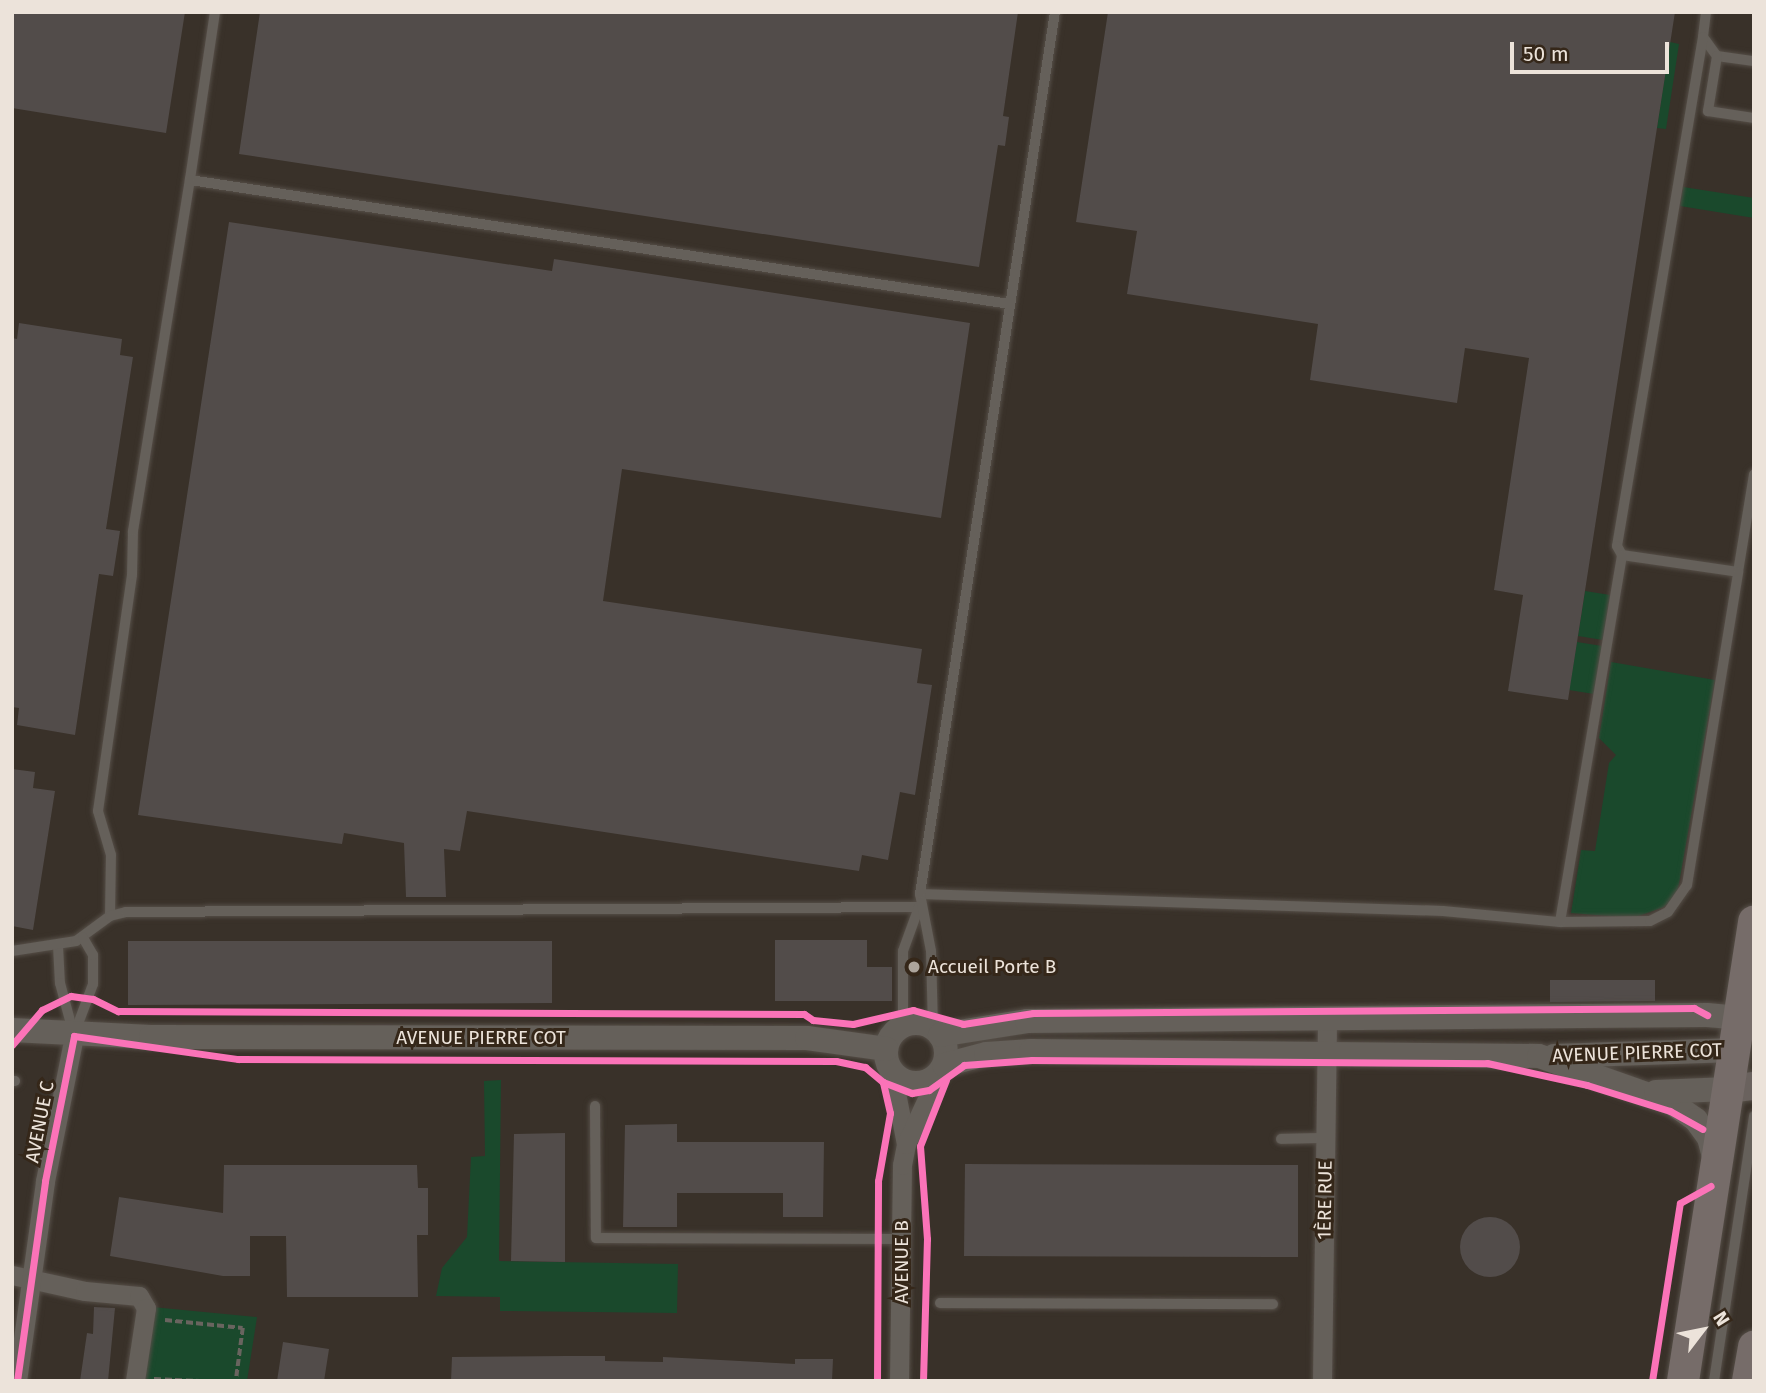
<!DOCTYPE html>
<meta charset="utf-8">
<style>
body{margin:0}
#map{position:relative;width:1766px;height:1393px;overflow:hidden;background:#393129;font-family:"Fira Sans",sans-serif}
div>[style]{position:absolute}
.green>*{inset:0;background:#1a492c}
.building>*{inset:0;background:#524c4a}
.round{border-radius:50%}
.path>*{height:3.5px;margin-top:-1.75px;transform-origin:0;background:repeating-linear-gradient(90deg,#69645f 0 7px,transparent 0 10.5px)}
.roads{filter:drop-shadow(0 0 2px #554e47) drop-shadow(0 0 2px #554e47)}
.service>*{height:10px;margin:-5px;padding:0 5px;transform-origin:5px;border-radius:5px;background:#65605a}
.minor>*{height:19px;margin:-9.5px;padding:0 9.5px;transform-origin:9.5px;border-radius:9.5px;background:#65605a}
.tertiary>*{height:24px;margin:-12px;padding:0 12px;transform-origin:12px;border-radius:12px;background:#65605a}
.tertiary>.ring{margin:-12px;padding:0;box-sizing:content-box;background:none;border:24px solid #65605a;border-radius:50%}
.secondary>*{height:28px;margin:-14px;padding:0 14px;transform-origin:14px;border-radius:14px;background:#6a625e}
.primary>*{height:32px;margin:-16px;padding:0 16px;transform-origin:16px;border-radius:16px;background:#766c69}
.cycleway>*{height:7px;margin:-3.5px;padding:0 3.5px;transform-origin:3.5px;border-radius:3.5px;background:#fb73b8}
.dots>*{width:19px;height:19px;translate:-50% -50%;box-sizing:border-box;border:4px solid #352719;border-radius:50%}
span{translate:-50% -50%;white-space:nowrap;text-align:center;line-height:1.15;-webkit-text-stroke:6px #352719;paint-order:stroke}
.poi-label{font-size:19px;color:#ece3da}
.left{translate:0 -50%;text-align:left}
.street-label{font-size:19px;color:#ece3da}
.frame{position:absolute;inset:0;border:14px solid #ece3da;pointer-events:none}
.north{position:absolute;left:1668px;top:1295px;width:70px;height:70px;-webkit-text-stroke:5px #352719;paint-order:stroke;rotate:58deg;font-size:19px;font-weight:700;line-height:28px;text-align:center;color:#ece3da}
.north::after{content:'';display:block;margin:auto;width:24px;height:32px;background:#ece3da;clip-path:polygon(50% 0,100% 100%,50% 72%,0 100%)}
.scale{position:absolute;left:1510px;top:42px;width:159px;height:32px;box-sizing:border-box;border:4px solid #ece3da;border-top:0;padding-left:9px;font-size:21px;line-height:24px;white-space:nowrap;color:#ece3da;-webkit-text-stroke:5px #352719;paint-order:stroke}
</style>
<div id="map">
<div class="green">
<i style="clip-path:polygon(1670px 42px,1679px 44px,1666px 129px,1657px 128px)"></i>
<i style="clip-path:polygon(1683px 187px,1754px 198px,1754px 218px,1680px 206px)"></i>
<i style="clip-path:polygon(1585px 591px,1610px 595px,1603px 640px,1578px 636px)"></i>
<i style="clip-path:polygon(1577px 642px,1602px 646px,1594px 694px,1569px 690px)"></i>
<i style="clip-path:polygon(1611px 662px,1715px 680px,1677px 895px,1664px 907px,1633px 918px,1571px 913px,1581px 850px,1595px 851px,1609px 763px,1616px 755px,1599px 738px)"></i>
<i style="clip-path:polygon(501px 1080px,499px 1261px,678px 1264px,677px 1313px,500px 1311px,500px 1297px,436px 1296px,442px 1268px,467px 1237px,471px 1157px,485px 1156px,484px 1081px)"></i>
<i style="clip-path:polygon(152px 1307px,257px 1317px,247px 1381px,141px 1381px)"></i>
</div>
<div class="building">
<i style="clip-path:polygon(12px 12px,185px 12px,166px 133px,12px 108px)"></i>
<i style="clip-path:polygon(260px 12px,1018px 12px,1003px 116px,1009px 117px,1005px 146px,998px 145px,979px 267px,239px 154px)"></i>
<i style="clip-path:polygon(1108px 12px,1675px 12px,1568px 700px,1508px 691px,1523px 595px,1494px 590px,1529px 358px,1465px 348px,1457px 403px,1310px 380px,1318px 324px,1127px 294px,1137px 231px,1076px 222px)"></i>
<i style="clip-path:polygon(229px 222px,552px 271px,554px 259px,970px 323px,941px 518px,622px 469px,603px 601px,922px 649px,917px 683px,932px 685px,915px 795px,900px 792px,888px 860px,862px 855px,859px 871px,467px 811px,460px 851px,444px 849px,446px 897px,406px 897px,404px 843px,344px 833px,342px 844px,138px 815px)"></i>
<i style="clip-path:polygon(19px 323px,122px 339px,120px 355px,133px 357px,106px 529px,120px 531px,113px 576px,99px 574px,75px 735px,17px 725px,19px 708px,12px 707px,12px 338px,17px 339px)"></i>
<i style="clip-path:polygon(12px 769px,35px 772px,33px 788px,55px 791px,33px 930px,12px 926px)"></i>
<i style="clip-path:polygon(775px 940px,867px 940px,867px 967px,892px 967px,892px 1001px,775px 1001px)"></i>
<i style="clip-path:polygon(128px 941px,552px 941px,552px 1003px,128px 1005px)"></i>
<i style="clip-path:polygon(1550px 980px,1655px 980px,1655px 1001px,1550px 1002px)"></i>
<i style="clip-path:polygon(677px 1124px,677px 1142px,824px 1142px,823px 1217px,783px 1217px,783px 1193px,677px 1193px,677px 1227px,623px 1227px,625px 1125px)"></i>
<i style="clip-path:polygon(565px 1133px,565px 1262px,511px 1261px,514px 1134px)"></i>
<i style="clip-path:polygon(965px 1164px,1298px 1165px,1298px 1257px,964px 1256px)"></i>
<i style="clip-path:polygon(224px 1165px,417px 1165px,418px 1188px,428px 1188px,428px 1235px,417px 1235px,418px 1297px,287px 1297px,286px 1236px,250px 1236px,250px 1276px,223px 1276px,110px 1256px,119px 1197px,223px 1213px)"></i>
<i class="round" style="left:1460px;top:1217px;width:60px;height:60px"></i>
<i style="clip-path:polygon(94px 1307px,115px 1308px,108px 1381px,80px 1381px,87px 1333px,93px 1334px)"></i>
<i style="clip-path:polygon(283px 1342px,329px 1349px,324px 1381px,277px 1381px)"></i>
<i style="clip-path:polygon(567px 1356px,605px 1356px,605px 1361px,663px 1362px,663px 1357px,795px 1364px,795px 1359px,833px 1359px,832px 1381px,451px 1381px,452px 1357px)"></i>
</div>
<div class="path">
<i style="left:165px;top:1320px;width:78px;rotate:5.9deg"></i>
<i style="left:243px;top:1328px;width:53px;rotate:97.5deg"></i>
<i style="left:154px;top:1379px;width:46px;rotate:2.5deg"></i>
</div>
<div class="roads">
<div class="service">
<i style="left:215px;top:12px;width:170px;rotate:98.5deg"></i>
<i style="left:190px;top:180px;width:829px;rotate:8.6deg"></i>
<i style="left:1706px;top:12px;width:25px;rotate:97deg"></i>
<i style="left:1703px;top:37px;width:24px;rotate:54deg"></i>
<i style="left:1717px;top:56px;width:37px;rotate:8deg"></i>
<i style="left:1703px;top:37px;width:516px;rotate:99.59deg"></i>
<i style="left:1617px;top:546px;width:10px;rotate:61deg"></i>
<i style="left:1622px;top:555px;width:117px;rotate:8.3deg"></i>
<i style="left:1738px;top:572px;width:99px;rotate:-80.7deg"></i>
<i style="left:1717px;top:56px;width:56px;rotate:99.3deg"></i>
<i style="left:1708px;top:111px;width:47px;rotate:8.7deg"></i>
<i style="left:920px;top:894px;width:523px;rotate:1.86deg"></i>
<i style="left:1443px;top:911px;width:118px;rotate:5.4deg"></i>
<i style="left:1560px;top:922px;width:90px;rotate:-0.6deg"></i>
<i style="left:1650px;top:921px;width:20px;rotate:-27deg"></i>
<i style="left:1668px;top:912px;width:33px;rotate:-55deg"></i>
<i style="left:1687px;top:885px;width:317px;rotate:-80.7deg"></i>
<i style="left:110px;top:916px;width:61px;rotate:-89.1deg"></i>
<i style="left:111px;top:855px;width:46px;rotate:-106.5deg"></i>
<i style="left:98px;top:811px;width:238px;rotate:-81.8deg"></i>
<i style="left:132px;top:575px;width:44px;rotate:-88.7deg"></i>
<i style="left:133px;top:531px;width:356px;rotate:-80.8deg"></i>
<i style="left:1560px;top:922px;width:372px;rotate:-80.4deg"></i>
<i style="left:58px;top:946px;width:37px;rotate:87deg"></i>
<i style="left:60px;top:983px;width:51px;rotate:75.1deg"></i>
<i style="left:12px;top:951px;width:65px;rotate:-8.9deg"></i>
<i style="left:76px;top:941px;width:42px;rotate:-36.3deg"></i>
<i style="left:110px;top:916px;width:16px;rotate:-14deg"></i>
<i style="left:126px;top:912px;width:794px;rotate:-0.36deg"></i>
<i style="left:903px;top:1026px;width:75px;rotate:-90deg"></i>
<i style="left:903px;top:951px;width:47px;rotate:-70deg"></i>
<i style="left:933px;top:1028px;width:77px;rotate:-91.5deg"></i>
<i style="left:931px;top:951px;width:58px;rotate:-100.9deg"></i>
<i style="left:920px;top:894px;width:892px;rotate:-81.3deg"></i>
<i style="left:75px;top:1032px;width:51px;rotate:-69.4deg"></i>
<i style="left:93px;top:984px;width:29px;rotate:-90deg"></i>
<i style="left:93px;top:955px;width:20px;rotate:-120deg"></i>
<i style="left:12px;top:1081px;width:3px"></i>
<i style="left:595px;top:1106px;width:132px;rotate:89.6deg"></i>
<i style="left:596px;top:1238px;width:306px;rotate:0.2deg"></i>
<i style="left:1281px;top:1139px;width:45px;rotate:-1.3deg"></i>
<i style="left:940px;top:1303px;width:333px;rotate:0.2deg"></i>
<i style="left:1714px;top:1381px;width:268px;rotate:-81.4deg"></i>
</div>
<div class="minor">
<i style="left:892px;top:1072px;width:73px;rotate:79deg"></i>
<i style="left:12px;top:1275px;width:75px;rotate:12.4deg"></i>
<i style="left:85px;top:1291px;width:54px;rotate:5.3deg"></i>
<i style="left:139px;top:1296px;width:14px;rotate:60deg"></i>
<i style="left:146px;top:1308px;width:74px;rotate:98.6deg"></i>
<i style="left:17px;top:1381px;width:202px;rotate:-82deg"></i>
<i style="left:45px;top:1181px;width:148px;rotate:-78.7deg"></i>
<i style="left:899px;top:1381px;width:216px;rotate:-89.2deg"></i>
<i style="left:902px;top:1165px;width:21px;rotate:-79deg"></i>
<i style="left:906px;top:1144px;width:78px;rotate:-65.1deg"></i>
<i style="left:1322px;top:1381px;width:362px;rotate:-89.2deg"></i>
</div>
<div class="tertiary">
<i class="ring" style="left:886px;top:1023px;width:36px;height:36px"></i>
<i style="left:12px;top:1030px;width:139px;rotate:2.9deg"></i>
<i style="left:151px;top:1037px;width:656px;rotate:0.09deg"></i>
<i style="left:807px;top:1038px;width:80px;rotate:7.9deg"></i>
<i style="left:940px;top:1035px;width:88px;rotate:-9.1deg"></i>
<i style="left:1027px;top:1021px;width:680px;rotate:-0.51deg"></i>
<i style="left:1707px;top:1015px;width:33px;rotate:5deg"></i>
<i style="left:1554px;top:1056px;width:181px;rotate:-1.9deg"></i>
<i style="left:944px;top:1065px;width:43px;rotate:-14.7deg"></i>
<i style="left:986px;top:1054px;width:45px;rotate:-3.8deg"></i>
<i style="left:1031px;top:1051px;width:508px;rotate:0.56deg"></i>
<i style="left:1539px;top:1056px;width:141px;rotate:19.5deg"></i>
<i style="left:1672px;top:1103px;width:29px;rotate:35deg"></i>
<i style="left:1696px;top:1120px;width:22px;rotate:54deg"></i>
<i style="left:1709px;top:1138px;width:24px;rotate:75deg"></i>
<i style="left:1656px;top:1092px;width:72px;rotate:-2.4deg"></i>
</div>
<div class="secondary">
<i style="left:1728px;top:1089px;width:26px;rotate:-7deg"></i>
</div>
<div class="primary">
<i style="left:1683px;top:1381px;width:465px;rotate:-81.2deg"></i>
<i style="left:1748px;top:1381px;width:35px;rotate:-80deg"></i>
</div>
</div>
<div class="cycleway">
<i style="left:74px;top:1036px;width:166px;rotate:8deg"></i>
<i style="left:238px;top:1059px;width:598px;rotate:0.19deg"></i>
<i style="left:836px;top:1061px;width:30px;rotate:12deg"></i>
<i style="left:865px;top:1067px;width:23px;rotate:40deg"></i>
<i style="left:883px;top:1082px;width:31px;rotate:21deg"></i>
<i style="left:912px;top:1093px;width:17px;rotate:-10deg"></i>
<i style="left:929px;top:1090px;width:43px;rotate:-35.5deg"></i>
<i style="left:964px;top:1065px;width:68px;rotate:-4.2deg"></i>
<i style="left:1032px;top:1060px;width:455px;rotate:0.4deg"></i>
<i style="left:1487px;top:1063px;width:102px;rotate:12.4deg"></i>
<i style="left:1587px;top:1085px;width:87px;rotate:17.4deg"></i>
<i style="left:1670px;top:1111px;width:37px;rotate:29deg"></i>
<i style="left:12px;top:1045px;width:46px;rotate:-49.4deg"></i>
<i style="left:42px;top:1010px;width:32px;rotate:-26deg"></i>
<i style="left:71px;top:996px;width:22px;rotate:8deg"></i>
<i style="left:93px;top:999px;width:28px;rotate:26deg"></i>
<i style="left:118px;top:1011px;width:686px;rotate:0.25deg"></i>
<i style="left:804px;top:1014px;width:11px;rotate:34deg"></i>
<i style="left:813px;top:1020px;width:40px;rotate:5.7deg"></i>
<i style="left:853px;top:1024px;width:62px;rotate:-13.1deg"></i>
<i style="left:913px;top:1010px;width:52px;rotate:15.6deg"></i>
<i style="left:963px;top:1024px;width:71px;rotate:-8.9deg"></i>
<i style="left:1033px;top:1013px;width:661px;rotate:-0.43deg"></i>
<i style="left:1694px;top:1008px;width:15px;rotate:28deg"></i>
<i style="left:17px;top:1381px;width:202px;rotate:-82deg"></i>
<i style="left:45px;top:1181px;width:148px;rotate:-78.7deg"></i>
<i style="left:877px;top:1381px;width:200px;rotate:-89.7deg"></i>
<i style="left:878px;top:1181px;width:69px;rotate:-80deg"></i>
<i style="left:890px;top:1113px;width:32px;rotate:-103deg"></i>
<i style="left:923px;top:1381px;width:142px;rotate:-88.4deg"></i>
<i style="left:927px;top:1239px;width:93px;rotate:-94.3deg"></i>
<i style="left:920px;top:1146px;width:71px;rotate:-68.5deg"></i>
<i style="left:1652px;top:1381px;width:180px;rotate:-81.1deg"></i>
<i style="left:1680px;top:1203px;width:35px;rotate:-29deg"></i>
</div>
<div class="dots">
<i style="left:914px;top:967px;background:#ada59c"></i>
</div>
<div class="poi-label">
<span class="left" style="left:928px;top:967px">Accueil Porte B</span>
</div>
<div class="street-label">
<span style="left:481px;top:1038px">AVENUE PIERRE COT</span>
<span style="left:1637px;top:1053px;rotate:-2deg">AVENUE PIERRE COT</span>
<span style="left:40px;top:1122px;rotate:-79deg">AVENUE C</span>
<span style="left:1325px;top:1200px;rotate:-89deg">1ÈRE RUE</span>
<span style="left:902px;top:1262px;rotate:-90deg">AVENUE B</span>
</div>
<div class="frame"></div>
<div class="north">N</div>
<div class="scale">50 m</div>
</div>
